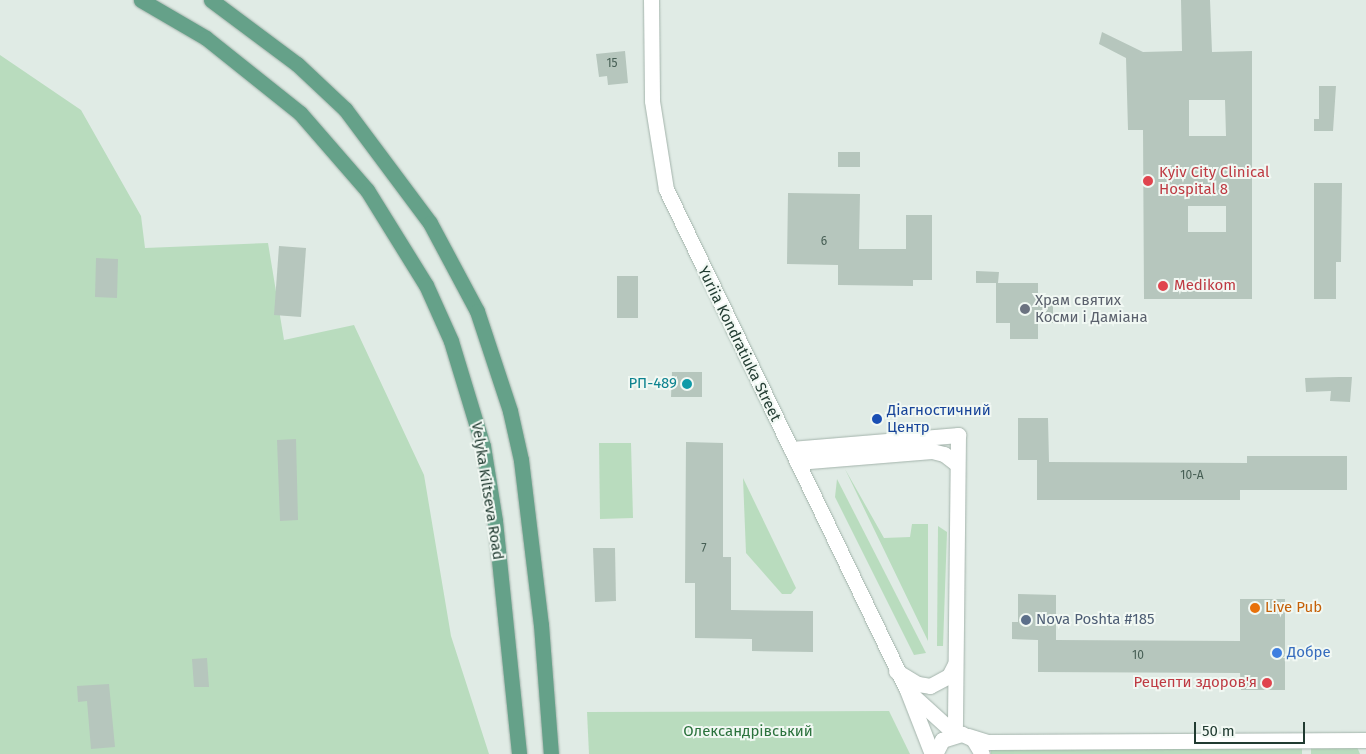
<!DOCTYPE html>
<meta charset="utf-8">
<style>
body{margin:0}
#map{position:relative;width:1366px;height:754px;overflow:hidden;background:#e0ebe5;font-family:"Fira Sans",sans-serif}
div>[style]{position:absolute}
.green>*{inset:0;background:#b9dcbe}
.building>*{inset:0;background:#b6c6bd}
.roads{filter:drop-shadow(0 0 1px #a3b3ab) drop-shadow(0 0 1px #a3b3ab)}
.minor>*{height:15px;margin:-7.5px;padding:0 7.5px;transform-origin:7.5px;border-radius:7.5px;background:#fff}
.primary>*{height:15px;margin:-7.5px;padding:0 7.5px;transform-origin:7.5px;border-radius:7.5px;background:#65a189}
.dots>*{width:14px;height:14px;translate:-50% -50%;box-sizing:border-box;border:2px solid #f1f8f3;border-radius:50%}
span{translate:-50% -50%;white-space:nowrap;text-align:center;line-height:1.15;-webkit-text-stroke:4px #f1f8f3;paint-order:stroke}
.number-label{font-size:12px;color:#465e54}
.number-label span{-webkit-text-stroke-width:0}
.health-label{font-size:15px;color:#be3a42}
.left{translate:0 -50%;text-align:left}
.right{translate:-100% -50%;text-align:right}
.worship-label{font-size:15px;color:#5b616d}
.street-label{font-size:15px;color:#213b31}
.culture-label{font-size:15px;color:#0d838f}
.transit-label{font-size:15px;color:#164399}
.food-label{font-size:15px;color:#c56008}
.service-label{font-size:15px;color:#4e5e75}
.shop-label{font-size:15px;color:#366cbe}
.park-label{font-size:15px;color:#2b723d}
.scale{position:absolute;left:1194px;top:722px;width:111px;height:22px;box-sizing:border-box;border:2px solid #213b31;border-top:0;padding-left:6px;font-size:15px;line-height:18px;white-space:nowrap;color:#213b31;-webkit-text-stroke:4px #f1f8f3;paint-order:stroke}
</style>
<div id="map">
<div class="green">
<i style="clip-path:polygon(0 55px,81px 110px,141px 216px,145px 248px,268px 243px,284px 340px,354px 325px,424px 475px,451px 636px,489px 754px,0 754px)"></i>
<i style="clip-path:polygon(599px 443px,631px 443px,633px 518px,600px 519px)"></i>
<i style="clip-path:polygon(845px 469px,884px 538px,910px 537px,912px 524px,928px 524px,928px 641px)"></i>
<i style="clip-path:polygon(743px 478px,796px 588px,791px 594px,782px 594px,746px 553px)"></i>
<i style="clip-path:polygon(837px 479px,926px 653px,914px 655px,835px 497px)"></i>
<i style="clip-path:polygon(938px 526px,947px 532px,943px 646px,937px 646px)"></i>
<i style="clip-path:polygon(889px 711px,910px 754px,589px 754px,587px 712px)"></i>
<i style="clip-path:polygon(1311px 741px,1355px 742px,1360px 754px,1311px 754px)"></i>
<i style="clip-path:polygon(1302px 744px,1302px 754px,991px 754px,991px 745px)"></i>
</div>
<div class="building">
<i style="clip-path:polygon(evenodd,1181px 0,1210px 0,1212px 52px,1252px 51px,1252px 299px,1144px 299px,1143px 130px,1128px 130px,1126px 58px,1099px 44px,1102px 32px,1143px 52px,1182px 51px,1181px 0,1189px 100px,1225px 100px,1226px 136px,1189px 136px,1189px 100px,1181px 0,1188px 206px,1226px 206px,1226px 232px,1188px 232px,1188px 206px)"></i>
<i style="clip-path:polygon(625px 51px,628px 83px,608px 85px,607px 76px,599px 77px,596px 54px)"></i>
<i style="clip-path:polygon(1319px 86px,1336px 86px,1333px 131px,1314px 131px,1314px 119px,1319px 119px)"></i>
<i style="clip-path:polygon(838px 152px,860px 152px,860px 167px,838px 167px)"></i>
<i style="clip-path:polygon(1314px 183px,1342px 183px,1341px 262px,1336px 262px,1336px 299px,1314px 299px)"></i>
<i style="clip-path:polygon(788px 193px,860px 194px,859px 249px,906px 249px,906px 215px,932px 215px,932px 280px,913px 280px,913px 286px,838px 285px,838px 265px,787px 264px)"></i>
<i style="clip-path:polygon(279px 246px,306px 248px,301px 317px,274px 315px)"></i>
<i style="clip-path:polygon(96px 258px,118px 259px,117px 298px,95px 297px)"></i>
<i style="clip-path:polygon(976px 271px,999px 272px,998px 283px,1038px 283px,1038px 296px,1053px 296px,1053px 323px,1038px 323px,1038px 339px,1010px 339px,1010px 323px,996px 323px,996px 283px,976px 283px)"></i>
<i style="clip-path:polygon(617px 276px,638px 276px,638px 318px,617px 318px)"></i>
<i style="clip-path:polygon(672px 372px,702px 372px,702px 397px,671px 397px)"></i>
<i style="clip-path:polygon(1339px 377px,1352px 377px,1350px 402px,1330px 401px,1331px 391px,1306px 392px,1305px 378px)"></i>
<i style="clip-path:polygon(1018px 418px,1048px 418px,1049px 462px,1247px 463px,1247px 456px,1347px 456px,1347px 490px,1240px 490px,1240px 500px,1037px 500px,1037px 460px,1018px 460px)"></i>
<i style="clip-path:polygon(296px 439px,298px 520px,280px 521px,277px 440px)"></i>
<i style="clip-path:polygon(686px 442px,723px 443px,723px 557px,731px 557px,731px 610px,813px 611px,813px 652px,752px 651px,752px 639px,695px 638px,695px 583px,685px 583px)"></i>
<i style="clip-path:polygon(593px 548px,615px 548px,616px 601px,595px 602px)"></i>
<i style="clip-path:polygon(1018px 594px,1056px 595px,1056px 640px,1240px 641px,1240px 599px,1285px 599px,1285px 690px,1241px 690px,1240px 673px,1038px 672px,1038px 640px,1012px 639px,1012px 622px,1018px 622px)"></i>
<i style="clip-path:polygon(207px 658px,209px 687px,194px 687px,192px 659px)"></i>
<i style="clip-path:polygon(109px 684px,115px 747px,91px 749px,87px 701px,78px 702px,77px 686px)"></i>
</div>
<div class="roads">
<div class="minor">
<i style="left:651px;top:0;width:101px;rotate:89.4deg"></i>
<i style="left:652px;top:101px;width:89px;rotate:81deg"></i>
<i style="left:666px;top:189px;width:556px;rotate:64.31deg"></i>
<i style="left:907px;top:690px;width:69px;rotate:68.7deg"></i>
<i style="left:791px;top:449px;width:168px;rotate:-4.8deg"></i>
<i style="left:958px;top:435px;width:299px;rotate:90.6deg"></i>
<i style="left:797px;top:462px;width:135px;rotate:-4.7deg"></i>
<i style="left:932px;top:451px;width:12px;rotate:14deg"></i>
<i style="left:944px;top:454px;width:16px;rotate:38deg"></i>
<i style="left:896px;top:671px;width:26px;rotate:31deg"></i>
<i style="left:918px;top:684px;width:12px;rotate:9deg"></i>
<i style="left:930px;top:686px;width:21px;rotate:-28deg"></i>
<i style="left:949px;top:676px;width:13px;rotate:-63deg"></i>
<i style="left:910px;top:693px;width:61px;rotate:42.3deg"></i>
<i style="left:968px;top:736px;width:21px;rotate:17deg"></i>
<i style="left:988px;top:742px;width:378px;rotate:-0.3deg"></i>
<i style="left:935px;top:754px;width:16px;rotate:-63deg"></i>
<i style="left:942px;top:740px;width:21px;rotate:-17deg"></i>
<i style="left:962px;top:734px;width:12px;rotate:24deg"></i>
<i style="left:973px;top:739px;width:17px;rotate:59deg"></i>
</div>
<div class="primary">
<i style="left:141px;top:0;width:75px;rotate:30.3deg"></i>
<i style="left:206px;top:38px;width:120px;rotate:38.6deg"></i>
<i style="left:300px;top:113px;width:102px;rotate:49deg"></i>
<i style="left:367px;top:190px;width:112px;rotate:58.2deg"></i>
<i style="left:426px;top:285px;width:61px;rotate:65.9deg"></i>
<i style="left:451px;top:341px;width:110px;rotate:73.1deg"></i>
<i style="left:483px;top:446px;width:76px;rotate:80.9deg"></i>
<i style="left:495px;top:521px;width:234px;rotate:84.1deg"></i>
<i style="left:211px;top:0;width:107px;rotate:36.7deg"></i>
<i style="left:297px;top:64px;width:66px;rotate:43.2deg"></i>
<i style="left:345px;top:109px;width:142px;rotate:53.3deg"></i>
<i style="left:430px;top:223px;width:100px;rotate:61.9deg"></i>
<i style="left:477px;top:311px;width:105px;rotate:71.7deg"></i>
<i style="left:510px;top:411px;width:50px;rotate:77.3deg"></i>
<i style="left:521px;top:460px;width:166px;rotate:83.1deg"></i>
<i style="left:541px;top:625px;width:129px;rotate:85.6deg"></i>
</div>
</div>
<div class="dots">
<i style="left:1148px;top:181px;background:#e0444e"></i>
<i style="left:1163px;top:286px;background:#e0444e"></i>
<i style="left:1025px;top:309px;background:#6b7280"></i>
<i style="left:687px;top:384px;background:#0f9aa8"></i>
<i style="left:877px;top:419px;background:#1a4fb4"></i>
<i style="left:1255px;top:608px;background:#e8710a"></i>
<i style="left:1026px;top:620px;background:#5c6f8a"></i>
<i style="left:1277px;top:653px;background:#3f7fe0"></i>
<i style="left:1267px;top:683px;background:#e0444e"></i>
</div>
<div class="number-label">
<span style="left:612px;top:64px">15</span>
<span style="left:824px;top:242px">6</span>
<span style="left:1192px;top:476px">10-А</span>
<span style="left:704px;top:549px">7</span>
<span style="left:1138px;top:656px">10</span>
</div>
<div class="health-label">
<span class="left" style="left:1159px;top:181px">Kyiv City Clinical<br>Hospital 8</span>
<span class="left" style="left:1174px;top:286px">Medikom</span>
<span class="right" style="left:1257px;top:683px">Рецепти здоров'я</span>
</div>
<div class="worship-label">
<span class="left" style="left:1035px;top:309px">Храм святих<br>Косми і Даміана</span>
</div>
<div class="street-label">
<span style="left:739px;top:344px;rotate:64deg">Yuriia Kondratiuka Street</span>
<span style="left:487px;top:491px;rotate:81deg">Velyka Kiltseva Road</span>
</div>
<div class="culture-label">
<span class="right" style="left:677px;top:384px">РП-489</span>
</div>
<div class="transit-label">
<span class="left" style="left:887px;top:419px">Діагностичний<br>Центр</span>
</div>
<div class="food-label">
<span class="left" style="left:1265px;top:608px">Live Pub</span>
</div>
<div class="service-label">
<span class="left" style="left:1036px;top:620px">Nova Poshta #185</span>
</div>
<div class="shop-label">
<span class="left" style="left:1287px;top:653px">Добре</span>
</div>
<div class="park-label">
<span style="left:748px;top:732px">Олександрівський</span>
</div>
<div class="scale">50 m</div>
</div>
